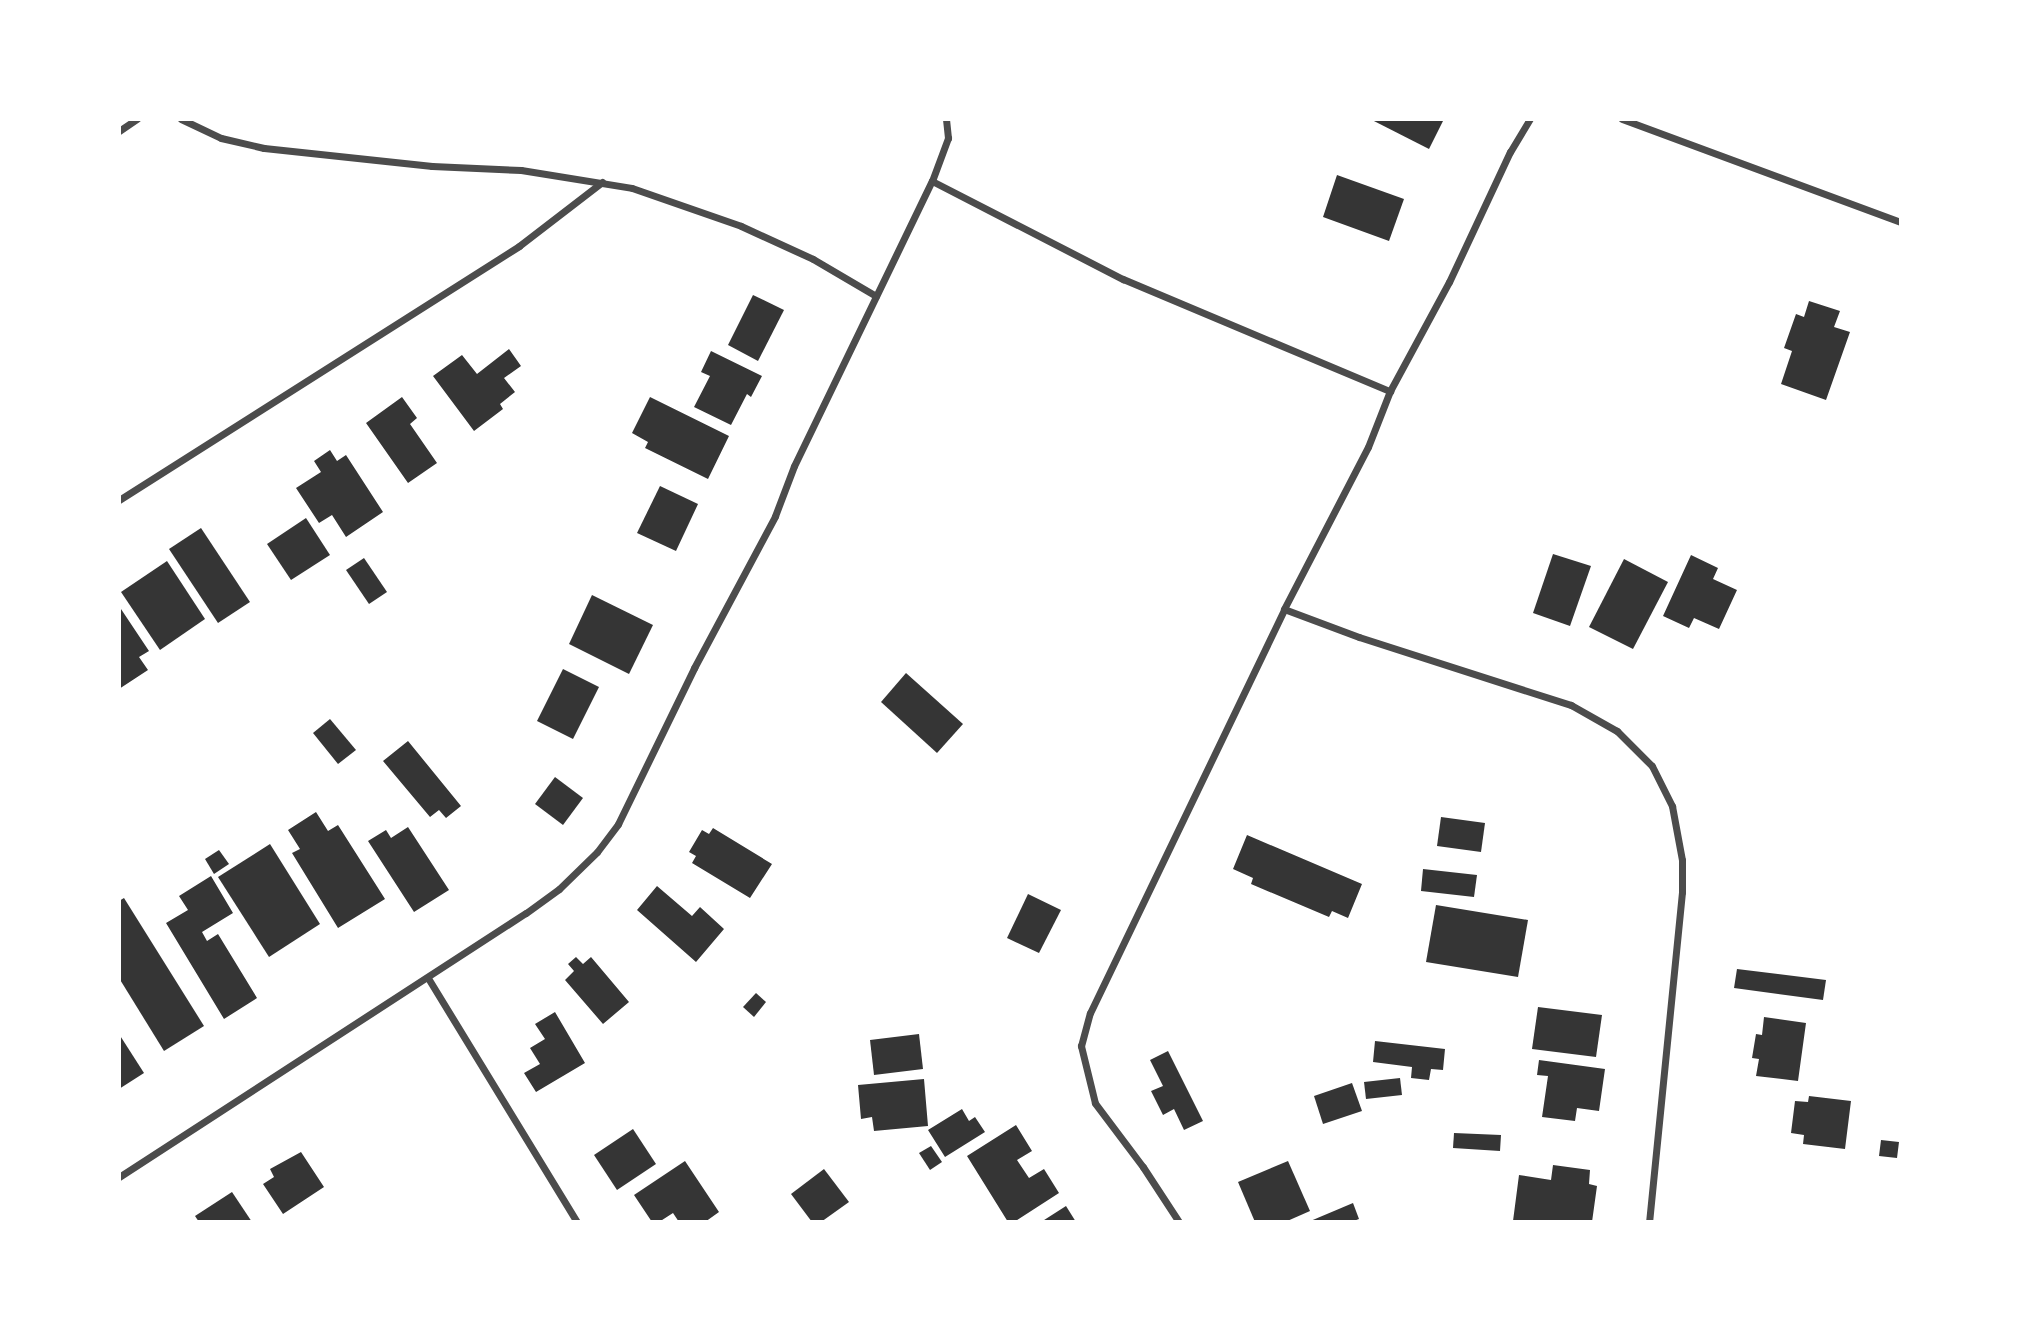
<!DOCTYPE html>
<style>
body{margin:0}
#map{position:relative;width:2020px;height:1341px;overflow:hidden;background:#fff;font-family:"Noto Sans",sans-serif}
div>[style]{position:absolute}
.building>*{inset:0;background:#353535}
.minor>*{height:7px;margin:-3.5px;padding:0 3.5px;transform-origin:3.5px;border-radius:3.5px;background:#4c4c4c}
span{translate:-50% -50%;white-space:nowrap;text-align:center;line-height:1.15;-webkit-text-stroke:7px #fff;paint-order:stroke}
.frame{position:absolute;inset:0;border:121px solid #fff;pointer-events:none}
</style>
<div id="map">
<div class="building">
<i style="clip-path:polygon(1370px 119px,1444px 119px,1429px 149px)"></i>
<i style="clip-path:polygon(1337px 175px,1404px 199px,1389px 241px,1323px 217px)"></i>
<i style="clip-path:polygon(753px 295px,784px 310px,758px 361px,728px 345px)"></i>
<i style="clip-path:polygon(1809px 301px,1840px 311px,1834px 327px,1850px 332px,1826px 400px,1781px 384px,1792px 351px,1784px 348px,1796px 314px,1804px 317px)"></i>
<i style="clip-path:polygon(509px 349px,521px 366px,504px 378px,515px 392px,500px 404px,503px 409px,474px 431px,433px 376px,462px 355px,477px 374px)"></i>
<i style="clip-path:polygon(711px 351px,762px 376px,751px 397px,747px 394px,731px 425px,694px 407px,710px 376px,701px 372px)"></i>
<i style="clip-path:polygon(402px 397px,417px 418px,410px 424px,437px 463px,408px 483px,366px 423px)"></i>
<i style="clip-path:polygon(650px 397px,729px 436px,708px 479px,645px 448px,648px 442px,632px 433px)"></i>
<i style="clip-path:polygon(330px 450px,337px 461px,346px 455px,383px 512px,346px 537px,332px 515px,319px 523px,296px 488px,321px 472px,314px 461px)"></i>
<i style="clip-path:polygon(660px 486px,698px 504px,676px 551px,637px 533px)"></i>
<i style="clip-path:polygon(306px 518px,330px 555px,291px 580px,267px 544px)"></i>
<i style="clip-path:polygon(201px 528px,250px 602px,218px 623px,169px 549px)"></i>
<i style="clip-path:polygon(1553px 554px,1591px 566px,1570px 626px,1533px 613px)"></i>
<i style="clip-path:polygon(1691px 555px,1718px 568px,1713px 579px,1737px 590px,1719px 629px,1694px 618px,1689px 628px,1663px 616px)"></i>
<i style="clip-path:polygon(364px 558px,387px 592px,369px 604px,346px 570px)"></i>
<i style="clip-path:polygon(1624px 559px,1668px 582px,1633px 649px,1589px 627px)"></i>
<i style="clip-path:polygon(167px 561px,205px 619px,160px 650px,121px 592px)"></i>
<i style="clip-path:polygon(592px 595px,653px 625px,629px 674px,569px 644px)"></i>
<i style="clip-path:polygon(119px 606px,149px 651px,139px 657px,148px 670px,119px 689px)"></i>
<i style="clip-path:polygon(563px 669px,599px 687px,573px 739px,537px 721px)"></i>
<i style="clip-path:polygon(906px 673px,963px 724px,937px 753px,881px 702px)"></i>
<i style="clip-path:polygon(330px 719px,356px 750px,338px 764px,313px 733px)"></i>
<i style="clip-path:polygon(408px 741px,461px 806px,446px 818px,439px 810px,430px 817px,383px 761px)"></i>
<i style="clip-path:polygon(555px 777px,583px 798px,563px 825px,535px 804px)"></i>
<i style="clip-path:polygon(316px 812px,328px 831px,338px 825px,385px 899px,338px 928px,292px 853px,300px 849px,288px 830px)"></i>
<i style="clip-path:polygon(1441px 817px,1485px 823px,1481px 852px,1437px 846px)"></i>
<i style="clip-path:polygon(408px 827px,449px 890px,414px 912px,368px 841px,386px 830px,391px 838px)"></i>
<i style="clip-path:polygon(713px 828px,772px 864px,750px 898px,692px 863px,696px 856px,689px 852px,702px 830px,709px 834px)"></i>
<i style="clip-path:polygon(1247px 835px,1362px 884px,1348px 918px,1332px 911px,1329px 917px,1251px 884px,1253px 878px,1233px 869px)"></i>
<i style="clip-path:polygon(270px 844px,320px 924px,269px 957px,218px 877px)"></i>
<i style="clip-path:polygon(219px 850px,229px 864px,214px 874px,205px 859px)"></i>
<i style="clip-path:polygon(1423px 869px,1477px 875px,1474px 897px,1421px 891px)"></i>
<i style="clip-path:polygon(211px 876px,233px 913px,202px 932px,207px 941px,218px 934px,257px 998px,224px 1019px,166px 923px,188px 910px,179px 896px)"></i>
<i style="clip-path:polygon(657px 886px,692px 916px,700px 907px,724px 929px,696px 962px,637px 910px)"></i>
<i style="clip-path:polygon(1028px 894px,1061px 910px,1039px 953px,1007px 938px)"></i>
<i style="clip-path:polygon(124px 898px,204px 1026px,164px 1051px,119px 978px,119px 901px)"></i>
<i style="clip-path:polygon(1436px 905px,1528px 920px,1518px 977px,1426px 962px)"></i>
<i style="clip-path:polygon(576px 957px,583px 964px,591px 957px,629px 1002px,603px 1024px,565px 980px,574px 971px,568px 964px)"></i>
<i style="clip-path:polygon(1737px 969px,1826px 980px,1823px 1000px,1734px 988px)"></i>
<i style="clip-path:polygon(756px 993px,766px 1002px,754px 1017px,743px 1007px)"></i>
<i style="clip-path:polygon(1538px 1007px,1602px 1015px,1596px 1057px,1532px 1049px)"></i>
<i style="clip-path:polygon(555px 1012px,585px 1063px,536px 1092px,524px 1073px,540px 1064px,530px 1048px,545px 1039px,535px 1024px)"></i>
<i style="clip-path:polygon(1764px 1017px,1806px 1023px,1798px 1081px,1756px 1076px,1759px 1059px,1752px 1058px,1756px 1034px,1762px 1035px)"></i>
<i style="clip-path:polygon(119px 1034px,144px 1073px,119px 1089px)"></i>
<i style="clip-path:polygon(919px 1034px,923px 1069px,874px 1075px,870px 1040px)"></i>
<i style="clip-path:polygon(1375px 1041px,1445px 1049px,1443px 1070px,1431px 1069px,1429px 1080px,1411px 1078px,1412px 1067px,1373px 1062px)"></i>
<i style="clip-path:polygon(1168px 1051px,1203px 1121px,1184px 1130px,1174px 1109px,1163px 1115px,1151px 1091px,1163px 1086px,1150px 1060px)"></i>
<i style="clip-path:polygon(1539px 1060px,1605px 1069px,1599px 1111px,1577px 1108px,1575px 1121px,1542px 1117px,1548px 1076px,1537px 1075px)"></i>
<i style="clip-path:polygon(1400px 1078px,1402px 1095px,1366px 1099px,1364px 1082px)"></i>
<i style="clip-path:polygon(924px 1079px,928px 1126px,874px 1131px,872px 1117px,861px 1119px,858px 1085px)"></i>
<i style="clip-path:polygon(1352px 1083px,1362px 1111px,1323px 1124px,1314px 1096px)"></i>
<i style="clip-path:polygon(1809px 1096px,1851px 1101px,1845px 1149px,1803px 1144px,1804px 1135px,1791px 1133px,1795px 1101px,1808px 1102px)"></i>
<i style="clip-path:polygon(962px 1109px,969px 1121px,975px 1117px,985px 1132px,945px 1157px,928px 1130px)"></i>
<i style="clip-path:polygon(1016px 1125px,1032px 1151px,1017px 1160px,1029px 1178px,1044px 1169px,1059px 1193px,1014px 1222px,1008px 1222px,967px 1156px)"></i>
<i style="clip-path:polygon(633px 1129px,656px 1164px,617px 1190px,594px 1155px)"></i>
<i style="clip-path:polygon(1454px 1133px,1501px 1135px,1500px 1151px,1453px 1148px)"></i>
<i style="clip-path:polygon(1881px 1140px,1899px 1142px,1897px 1158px,1879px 1156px)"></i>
<i style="clip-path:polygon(931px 1146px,942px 1162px,930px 1170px,919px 1153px)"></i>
<i style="clip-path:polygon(301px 1152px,324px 1187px,283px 1214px,263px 1184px,274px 1177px,270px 1169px)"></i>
<i style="clip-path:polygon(685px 1161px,719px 1212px,705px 1222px,679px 1222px,673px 1213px,659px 1222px,652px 1222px,634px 1195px)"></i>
<i style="clip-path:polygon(1288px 1161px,1310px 1211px,1285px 1222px,1255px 1222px,1238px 1182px)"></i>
<i style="clip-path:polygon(1553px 1165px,1590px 1170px,1589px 1184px,1597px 1186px,1592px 1222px,1513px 1221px,1519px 1175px,1551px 1180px)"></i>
<i style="clip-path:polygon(824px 1169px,849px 1202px,821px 1222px,812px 1222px,791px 1194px)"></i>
<i style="clip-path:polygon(232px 1192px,252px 1222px,199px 1222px,195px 1216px)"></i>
<i style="clip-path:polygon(1353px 1203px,1359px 1219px,1351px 1222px,1308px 1222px)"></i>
<i style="clip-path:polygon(1066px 1206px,1076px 1222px,1041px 1222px)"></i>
</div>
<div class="minor">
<i style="left:181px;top:119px;width:44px;rotate:25.4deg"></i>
<i style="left:221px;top:138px;width:44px;rotate:13.1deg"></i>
<i style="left:264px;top:148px;width:169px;rotate:6.1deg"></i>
<i style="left:432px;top:166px;width:89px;rotate:2.6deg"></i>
<i style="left:521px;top:170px;width:112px;rotate:9.2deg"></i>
<i style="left:632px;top:188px;width:115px;rotate:19.2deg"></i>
<i style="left:741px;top:226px;width:79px;rotate:24.6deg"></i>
<i style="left:813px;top:259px;width:73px;rotate:30.4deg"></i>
<i style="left:1622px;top:119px;width:297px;rotate:20.3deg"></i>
<i style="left:119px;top:131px;width:22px;rotate:-34deg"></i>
<i style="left:932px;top:181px;width:215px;rotate:27.2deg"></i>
<i style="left:1123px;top:279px;width:290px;rotate:22.8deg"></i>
<i style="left:119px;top:500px;width:474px;rotate:-32.4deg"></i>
<i style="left:519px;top:246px;width:105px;rotate:-37.6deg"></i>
<i style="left:1284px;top:609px;width:80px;rotate:20.5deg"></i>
<i style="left:1359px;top:637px;width:223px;rotate:17.8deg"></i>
<i style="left:1571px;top:705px;width:53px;rotate:29.5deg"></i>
<i style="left:1617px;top:731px;width:49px;rotate:45deg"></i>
<i style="left:1652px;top:766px;width:45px;rotate:63.4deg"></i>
<i style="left:1672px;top:806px;width:55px;rotate:79.5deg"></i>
<i style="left:1682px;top:860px;width:32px;rotate:90deg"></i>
<i style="left:1682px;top:892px;width:332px;rotate:95.7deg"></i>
<i style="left:428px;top:978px;width:286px;rotate:58.6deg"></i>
<i style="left:119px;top:1177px;width:485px;rotate:-33deg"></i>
<i style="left:526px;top:913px;width:41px;rotate:-36deg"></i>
<i style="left:559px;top:889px;width:53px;rotate:-44.2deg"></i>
<i style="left:597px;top:852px;width:35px;rotate:-53deg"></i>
<i style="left:618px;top:824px;width:174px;rotate:-64deg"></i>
<i style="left:694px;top:668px;width:172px;rotate:-61.9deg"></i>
<i style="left:775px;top:516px;width:53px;rotate:-69.2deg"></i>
<i style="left:794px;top:466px;width:317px;rotate:-64.2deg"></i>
<i style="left:932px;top:181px;width:46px;rotate:-69.6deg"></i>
<i style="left:948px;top:138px;width:19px;rotate:-96deg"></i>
<i style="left:1179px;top:1222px;width:66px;rotate:-123.2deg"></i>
<i style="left:1143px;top:1167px;width:80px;rotate:-126.9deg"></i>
<i style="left:1095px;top:1103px;width:59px;rotate:-103.8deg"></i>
<i style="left:1081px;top:1046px;width:34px;rotate:-75deg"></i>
<i style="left:1090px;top:1013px;width:448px;rotate:-64.3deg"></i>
<i style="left:1284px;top:609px;width:182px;rotate:-62.6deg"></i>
<i style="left:1368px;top:447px;width:60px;rotate:-68.6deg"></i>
<i style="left:1390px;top:391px;width:124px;rotate:-61.6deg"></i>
<i style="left:1449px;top:282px;width:144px;rotate:-64.9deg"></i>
<i style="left:1510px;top:152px;width:39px;rotate:-59deg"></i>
</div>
<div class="frame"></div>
</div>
